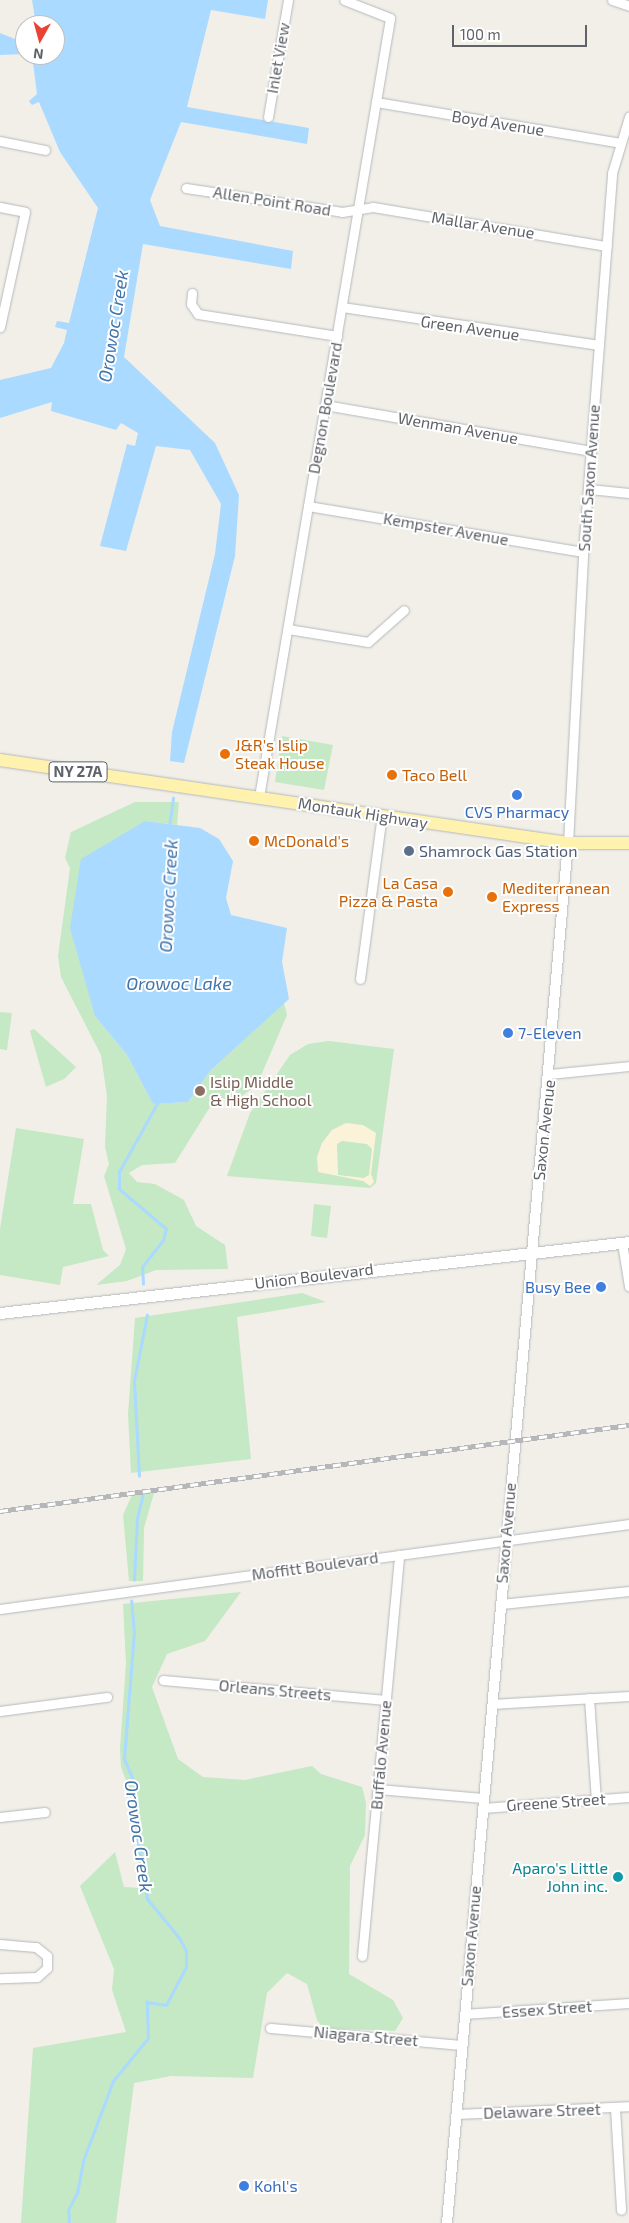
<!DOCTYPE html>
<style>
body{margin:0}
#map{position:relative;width:629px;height:2223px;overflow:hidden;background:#f1efe8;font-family:"Exo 2",sans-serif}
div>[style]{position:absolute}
.green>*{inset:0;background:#c5e8c5}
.sand>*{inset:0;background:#fbf3d9}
.water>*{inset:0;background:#aadaff}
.stream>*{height:2.5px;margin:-1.25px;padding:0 1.25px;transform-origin:1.25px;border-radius:1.25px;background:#aadaff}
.roads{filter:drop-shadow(0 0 1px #b5b8bc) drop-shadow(0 0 1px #b5b8bc)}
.minor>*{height:9px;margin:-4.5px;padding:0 4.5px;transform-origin:4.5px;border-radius:4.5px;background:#fff}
.tertiary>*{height:10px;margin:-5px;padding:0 5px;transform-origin:5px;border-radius:5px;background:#fff}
.secondary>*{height:11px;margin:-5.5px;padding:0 5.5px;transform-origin:5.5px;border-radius:5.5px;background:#fff}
.primary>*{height:12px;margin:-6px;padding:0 6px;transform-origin:6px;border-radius:6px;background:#fff2af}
.rail>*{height:4.5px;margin-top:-2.25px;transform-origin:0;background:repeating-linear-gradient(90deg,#fff 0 8px,#b6b7b8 0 16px);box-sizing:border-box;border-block:1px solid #b6b7b8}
.dots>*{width:14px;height:14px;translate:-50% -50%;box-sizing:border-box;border:2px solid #fff;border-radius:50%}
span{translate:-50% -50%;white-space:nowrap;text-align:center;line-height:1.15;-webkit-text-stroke:4px #fff;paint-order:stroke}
.shield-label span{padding:1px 4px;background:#fff;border:1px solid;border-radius:4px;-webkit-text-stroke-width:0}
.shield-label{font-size:15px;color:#5f6368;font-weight:700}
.street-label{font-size:16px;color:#5f6368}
.food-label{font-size:16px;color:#c56008}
.left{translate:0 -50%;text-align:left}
.right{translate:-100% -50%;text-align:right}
.shop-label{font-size:16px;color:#366cbe}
.service-label{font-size:16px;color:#4e5e75}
.education-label{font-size:16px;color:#785e54}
.culture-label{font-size:16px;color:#0d838f}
.water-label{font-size:18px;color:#4174aa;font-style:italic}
.north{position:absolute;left:15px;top:15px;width:50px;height:50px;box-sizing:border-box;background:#fff;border:1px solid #bfc1c3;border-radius:50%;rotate:187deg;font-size:14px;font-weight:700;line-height:20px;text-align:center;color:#5f6368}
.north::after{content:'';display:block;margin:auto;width:18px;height:22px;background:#ea4335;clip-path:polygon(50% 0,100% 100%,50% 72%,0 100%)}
.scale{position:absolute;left:452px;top:25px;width:135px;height:22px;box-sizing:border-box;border:2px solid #5f6368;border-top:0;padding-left:6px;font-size:15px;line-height:18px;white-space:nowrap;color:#5f6368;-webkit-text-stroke:4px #fff;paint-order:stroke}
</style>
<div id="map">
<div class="green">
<i style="clip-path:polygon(282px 736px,333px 745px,324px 790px,275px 782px)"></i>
<i style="clip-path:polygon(135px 802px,179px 802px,177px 825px,145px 821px,95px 1016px,127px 1055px,153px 1104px,188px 1102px,210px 1071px,284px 1003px,287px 1015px,257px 1085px,238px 1099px,215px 1099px,175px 1163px,142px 1165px,129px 1173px,137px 1182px,155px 1184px,184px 1200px,196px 1226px,225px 1245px,228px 1269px,156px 1270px,127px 1281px,96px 1285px,120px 1265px,126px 1249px,104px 1176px,109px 1164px,105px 1147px,107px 1096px,101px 1055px,61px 977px,58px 956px,70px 868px,65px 858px,71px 832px)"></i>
<i style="clip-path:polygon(0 1012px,12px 1013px,7px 1050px,0 1049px)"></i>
<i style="clip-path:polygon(34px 1029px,76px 1067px,64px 1079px,46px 1087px,30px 1031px)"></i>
<i style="clip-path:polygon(329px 1041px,394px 1049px,376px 1183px,370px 1188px,227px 1176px,250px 1113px,290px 1055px,308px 1044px)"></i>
<i style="clip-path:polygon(16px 1128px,84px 1139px,73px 1204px,91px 1204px,103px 1250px,109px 1256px,63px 1267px,60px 1285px,0 1275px,0 1229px)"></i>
<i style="clip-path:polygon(314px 1204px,331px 1206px,327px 1238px,311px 1236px)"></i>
<i style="clip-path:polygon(302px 1293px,326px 1302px,237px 1317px,251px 1459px,131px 1473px,128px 1414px,135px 1318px)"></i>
<i style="clip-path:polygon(154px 1493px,144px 1528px,143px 1581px,129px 1581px,123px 1515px,132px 1495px)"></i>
<i style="clip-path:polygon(241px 1592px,205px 1641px,167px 1654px,152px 1687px,178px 1759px,203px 1777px,245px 1780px,312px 1766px,321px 1774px,362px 1787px,366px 1803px,365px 1835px,350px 1866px,349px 1974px,393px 2000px,403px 2018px,395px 2031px,323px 2028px,317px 2020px,307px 1984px,287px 1973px,267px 1993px,253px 2078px,171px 2076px,134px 2083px,116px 2223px,21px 2223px,33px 2048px,126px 2032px,112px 1990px,114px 1969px,80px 1886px,115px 1852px,124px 1887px,140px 1888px,136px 1808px,121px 1767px,120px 1749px,126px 1663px,123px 1604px)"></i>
</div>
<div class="sand">
<i style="clip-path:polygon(evenodd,346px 1123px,363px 1125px,376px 1133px,371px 1174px,374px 1182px,370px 1186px,363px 1181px,318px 1172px,317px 1157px,322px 1143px,332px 1130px,346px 1123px,342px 1141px,367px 1144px,372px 1149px,369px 1175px,364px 1178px,338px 1175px,337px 1144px,342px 1141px)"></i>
</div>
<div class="water">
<i style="clip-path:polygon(32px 0,268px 0,265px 19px,211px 10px,187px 107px,309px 128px,307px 144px,181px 122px,150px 200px,160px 226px,293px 251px,291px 269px,143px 244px,124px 357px,215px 443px,239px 495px,235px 556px,184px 763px,170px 761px,172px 732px,215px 554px,221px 504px,190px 450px,156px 446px,126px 551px,100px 546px,127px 444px,135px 446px,138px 433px,121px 423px,116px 430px,51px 411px,52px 402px,0 418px,0 380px,51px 368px,64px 343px,67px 330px,55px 327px,57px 321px,69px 323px,98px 208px,60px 152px,39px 102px,32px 105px,29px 101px,37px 94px,32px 55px,55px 55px,55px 25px,36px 25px)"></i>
<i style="clip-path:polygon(0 33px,25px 43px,25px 54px,0 55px)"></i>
<i style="clip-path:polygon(145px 821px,200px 828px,219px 839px,233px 861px,226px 898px,231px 915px,287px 928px,282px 962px,289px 999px,210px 1071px,188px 1102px,153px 1104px,127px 1055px,95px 1016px,70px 928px,81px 859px)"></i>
</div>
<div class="stream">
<i style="left:169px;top:827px;width:29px;rotate:-82deg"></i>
<i style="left:143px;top:1284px;width:17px;rotate:-93deg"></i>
<i style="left:142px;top:1267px;width:34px;rotate:-52deg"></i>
<i style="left:163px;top:1240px;width:11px;rotate:-75deg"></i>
<i style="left:166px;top:1229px;width:62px;rotate:-139.6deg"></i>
<i style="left:119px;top:1189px;width:17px;rotate:-90deg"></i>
<i style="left:119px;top:1172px;width:80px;rotate:-60.9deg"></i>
<i style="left:139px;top:1476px;width:95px;rotate:-93deg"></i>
<i style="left:134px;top:1381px;width:67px;rotate:-78.9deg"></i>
<i style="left:134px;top:1580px;width:61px;rotate:-87.2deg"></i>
<i style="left:137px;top:1519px;width:26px;rotate:-77deg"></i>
<i style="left:69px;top:2223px;width:13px;rotate:-94deg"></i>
<i style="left:68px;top:2210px;width:19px;rotate:-62deg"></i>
<i style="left:77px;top:2193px;width:33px;rotate:-79deg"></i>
<i style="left:83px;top:2161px;width:85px;rotate:-69.4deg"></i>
<i style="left:113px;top:2081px;width:55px;rotate:-50.9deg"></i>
<i style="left:148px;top:2038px;width:36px;rotate:-92deg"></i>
<i style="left:147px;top:2002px;width:19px;rotate:9deg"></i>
<i style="left:166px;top:2005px;width:43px;rotate:-62.2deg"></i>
<i style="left:186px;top:1967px;width:16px;rotate:-90deg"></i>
<i style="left:186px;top:1951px;width:15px;rotate:-118deg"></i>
<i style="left:179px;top:1938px;width:50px;rotate:-129.4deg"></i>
<i style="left:147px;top:1899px;width:88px;rotate:-99.1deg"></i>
<i style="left:133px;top:1812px;width:27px;rotate:-86deg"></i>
<i style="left:135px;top:1785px;width:28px;rotate:-113deg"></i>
<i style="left:124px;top:1759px;width:126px;rotate:-85.5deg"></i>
<i style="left:134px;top:1633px;width:32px;rotate:-95deg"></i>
</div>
<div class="roads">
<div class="minor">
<i style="left:612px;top:0;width:18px;rotate:19deg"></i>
<i style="left:376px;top:102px;width:248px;rotate:9.5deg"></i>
<i style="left:268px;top:117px;width:119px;rotate:-80.3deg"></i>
<i style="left:0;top:141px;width:46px;rotate:11.3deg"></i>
<i style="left:186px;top:188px;width:158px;rotate:8.7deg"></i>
<i style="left:342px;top:212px;width:31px;rotate:-9deg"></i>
<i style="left:373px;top:207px;width:237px;rotate:9.5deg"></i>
<i style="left:0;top:207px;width:25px;rotate:11deg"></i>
<i style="left:25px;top:212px;width:118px;rotate:102.3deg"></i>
<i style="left:192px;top:293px;width:11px;rotate:95deg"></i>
<i style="left:191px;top:304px;width:12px;rotate:55deg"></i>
<i style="left:198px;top:314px;width:141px;rotate:9deg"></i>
<i style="left:342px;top:307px;width:260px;rotate:8.4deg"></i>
<i style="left:325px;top:405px;width:270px;rotate:9.8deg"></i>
<i style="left:589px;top:489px;width:40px;rotate:5.7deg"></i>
<i style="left:308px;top:506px;width:279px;rotate:9.5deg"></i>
<i style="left:288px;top:629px;width:81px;rotate:9.2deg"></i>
<i style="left:368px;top:642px;width:48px;rotate:-41.6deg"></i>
<i style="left:259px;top:797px;width:790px;rotate:-80.45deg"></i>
<i style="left:390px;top:18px;width:49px;rotate:-158.6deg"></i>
<i style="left:568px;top:843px;width:291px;rotate:-87deg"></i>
<i style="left:583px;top:552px;width:380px;rotate:-85.6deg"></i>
<i style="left:612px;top:173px;width:59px;rotate:-73.1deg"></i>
<i style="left:360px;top:979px;width:165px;rotate:-82.4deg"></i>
<i style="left:549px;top:1074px;width:80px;rotate:-5.7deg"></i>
<i style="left:622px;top:1243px;width:44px;rotate:80.8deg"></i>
<i style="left:501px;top:1604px;width:129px;rotate:-5.8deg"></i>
<i style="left:0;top:1609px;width:635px;rotate:-7.7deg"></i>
<i style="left:163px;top:1680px;width:224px;rotate:5.1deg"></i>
<i style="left:589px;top:1698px;width:102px;rotate:86.1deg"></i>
<i style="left:492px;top:1704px;width:137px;rotate:-3.3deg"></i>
<i style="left:0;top:1711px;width:108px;rotate:-7.5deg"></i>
<i style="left:378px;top:1789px;width:105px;rotate:4.9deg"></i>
<i style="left:483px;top:1808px;width:146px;rotate:-4.3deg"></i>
<i style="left:0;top:1817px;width:45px;rotate:-6.3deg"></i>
<i style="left:0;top:1944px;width:36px;rotate:5deg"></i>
<i style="left:36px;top:1947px;width:14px;rotate:39deg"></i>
<i style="left:47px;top:1956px;width:12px;rotate:90deg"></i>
<i style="left:47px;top:1968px;width:13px;rotate:138deg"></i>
<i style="left:37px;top:1977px;width:37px;rotate:178deg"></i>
<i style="left:362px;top:1956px;width:403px;rotate:-84.7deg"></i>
<i style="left:464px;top:2014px;width:165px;rotate:-3.8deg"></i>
<i style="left:270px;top:2028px;width:193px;rotate:5.1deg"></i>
<i style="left:615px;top:2108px;width:102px;rotate:86.6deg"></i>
<i style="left:456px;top:2114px;width:173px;rotate:-2.6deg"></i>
</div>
<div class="tertiary">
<i style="left:447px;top:2223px;width:1385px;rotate:-84.99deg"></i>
</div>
<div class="secondary">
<i style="left:0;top:1313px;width:633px;rotate:-6.44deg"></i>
</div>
<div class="primary">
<i style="left:0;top:760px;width:574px;rotate:8.31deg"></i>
<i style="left:568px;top:843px;width:61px"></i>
</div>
</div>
<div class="rail">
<i style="left:0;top:1511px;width:635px;rotate:-7.79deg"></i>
</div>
<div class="dots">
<i style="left:225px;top:754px;background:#e8710a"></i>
<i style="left:392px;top:775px;background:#e8710a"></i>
<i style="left:517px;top:795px;background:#3f7fe0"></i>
<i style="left:254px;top:841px;background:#e8710a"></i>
<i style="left:409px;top:851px;background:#5c6f8a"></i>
<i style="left:448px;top:892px;background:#e8710a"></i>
<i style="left:492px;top:897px;background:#e8710a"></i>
<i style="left:508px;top:1033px;background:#3f7fe0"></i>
<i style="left:200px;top:1091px;background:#8d6e63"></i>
<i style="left:601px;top:1287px;background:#3f7fe0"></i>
<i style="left:618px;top:1877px;background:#0f9aa8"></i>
<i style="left:244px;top:2186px;background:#3f7fe0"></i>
</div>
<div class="shield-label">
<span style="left:78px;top:772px">NY 27A</span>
</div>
<div class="street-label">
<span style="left:278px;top:58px;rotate:-80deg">Inlet View</span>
<span style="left:498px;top:123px;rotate:9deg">Boyd Avenue</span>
<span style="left:272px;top:201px;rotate:9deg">Allen Point Road</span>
<span style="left:483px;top:225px;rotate:9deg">Mallar Avenue</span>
<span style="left:470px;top:328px;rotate:8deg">Green Avenue</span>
<span style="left:325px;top:408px;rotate:-80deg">Degnon Boulevard</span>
<span style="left:458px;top:428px;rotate:10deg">Wenman Avenue</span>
<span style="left:589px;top:478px;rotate:-86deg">South Saxon Avenue</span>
<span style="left:446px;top:529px;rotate:10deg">Kempster Avenue</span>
<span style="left:363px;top:813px;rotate:9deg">Montauk Highway</span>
<span style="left:544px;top:1130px;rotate:-84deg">Saxon Avenue</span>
<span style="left:314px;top:1276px;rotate:-7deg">Union Boulevard</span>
<span style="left:506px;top:1533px;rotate:-85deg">Saxon Avenue</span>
<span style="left:315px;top:1566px;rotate:-8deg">Moffitt Boulevard</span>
<span style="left:275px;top:1690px;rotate:5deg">Orleans Streets</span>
<span style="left:381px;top:1755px;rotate:-85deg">Buffalo Avenue</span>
<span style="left:556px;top:1802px;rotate:-4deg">Greene Street</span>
<span style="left:471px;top:1936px;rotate:-85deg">Saxon Avenue</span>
<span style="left:547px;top:2009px;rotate:-4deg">Essex Street</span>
<span style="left:366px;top:2036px;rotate:5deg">Niagara Street</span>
<span style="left:542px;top:2111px;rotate:-2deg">Delaware Street</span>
</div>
<div class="food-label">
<span class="left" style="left:235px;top:754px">J&amp;R's Islip<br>Steak House</span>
<span class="left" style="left:402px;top:775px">Taco Bell</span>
<span class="left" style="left:264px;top:841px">McDonald's</span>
<span class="right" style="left:438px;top:892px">La Casa<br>Pizza &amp; Pasta</span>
<span class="left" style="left:502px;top:897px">Mediterranean<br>Express</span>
</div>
<div class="shop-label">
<span style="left:517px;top:812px">CVS Pharmacy</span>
<span class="left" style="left:518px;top:1033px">7-Eleven</span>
<span class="right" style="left:591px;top:1287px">Busy Bee</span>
<span class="left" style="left:254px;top:2186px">Kohl's</span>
</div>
<div class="service-label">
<span class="left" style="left:419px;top:851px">Shamrock Gas Station</span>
</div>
<div class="education-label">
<span class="left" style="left:210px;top:1091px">Islip Middle<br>&amp; High School</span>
</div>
<div class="culture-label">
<span class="right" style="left:608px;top:1877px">Aparo's Little<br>John inc.</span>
</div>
<div class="water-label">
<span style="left:113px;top:326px;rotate:-81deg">Orowoc Creek</span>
<span style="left:168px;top:896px;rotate:-87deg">Orowoc Creek</span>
<span style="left:179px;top:983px">Orowoc Lake</span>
<span style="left:139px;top:1836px;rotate:82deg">Orowoc Creek</span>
</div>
<div class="north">N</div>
<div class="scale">100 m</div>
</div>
